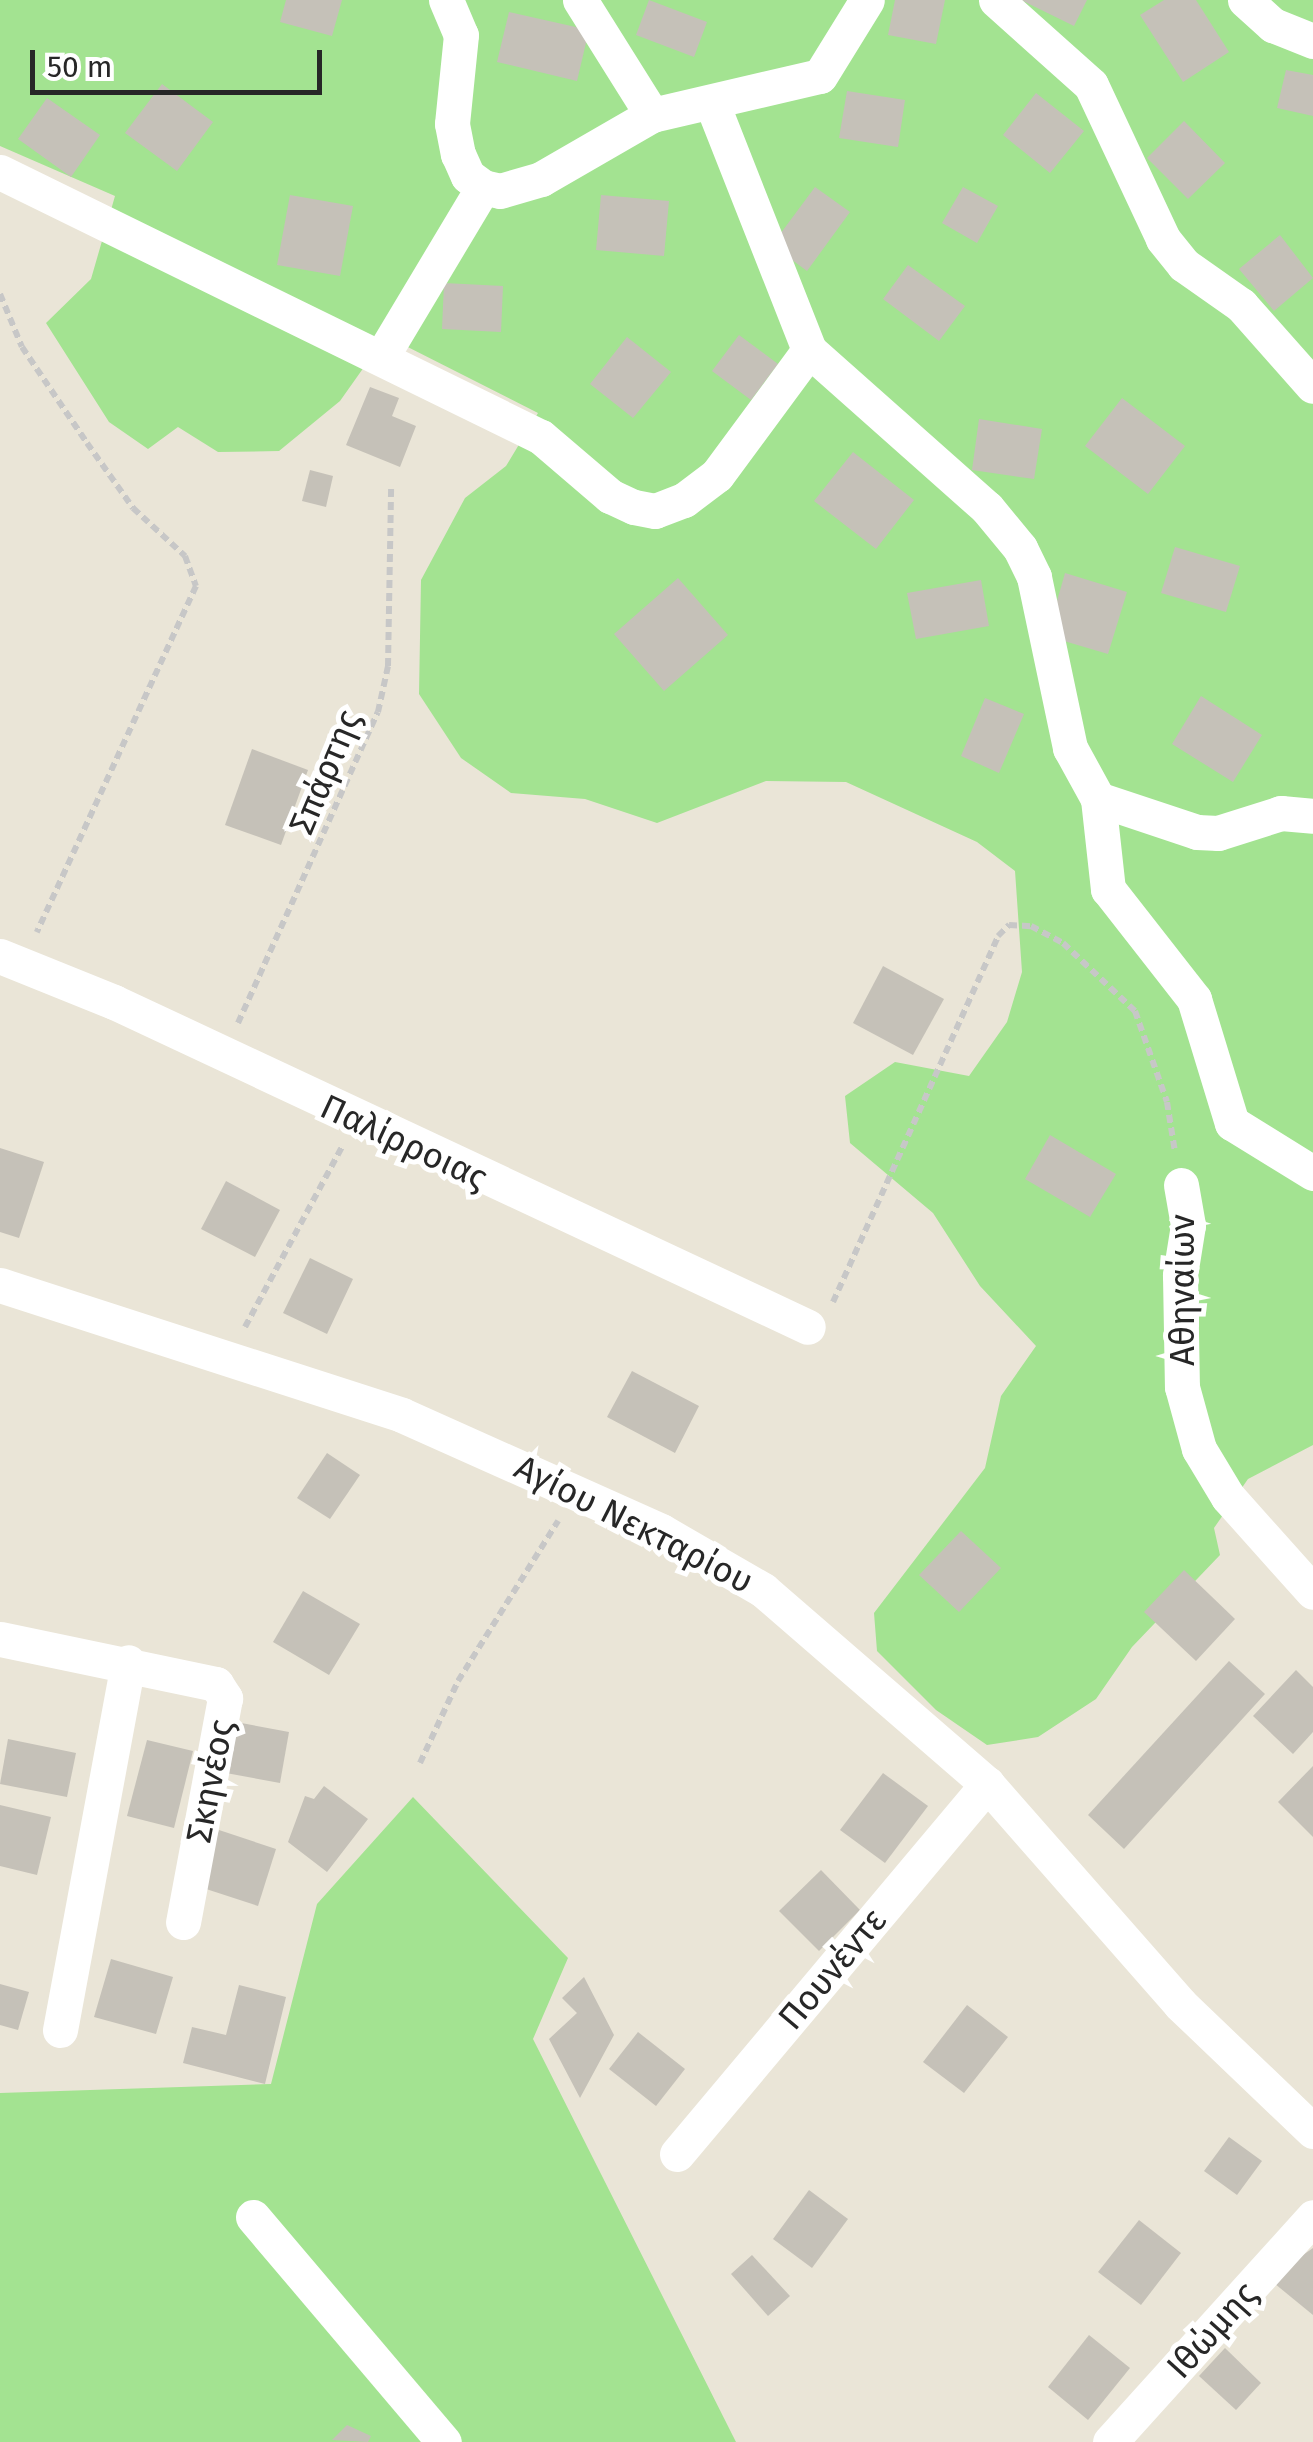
<!DOCTYPE html>
<meta charset="utf-8">
<style>
body{margin:0}
#map{position:relative;width:1313px;height:2442px;overflow:hidden;background:#eae5d7;font-family:"Fira Sans",sans-serif}
div>[style]{position:absolute}
.green>*{inset:0;background:#a3e391}
.building>*{inset:0;background:#c5c1b8}
.path>*{height:6px;margin-top:-3px;transform-origin:0;background:repeating-linear-gradient(90deg,#c7c7c7 0 8px,transparent 0 13px)}
.minor>*{height:35px;margin:-17.5px;padding:0 17.5px;transform-origin:17.5px;border-radius:17.5px;background:#fff}
span{translate:-50% -50%;white-space:nowrap;text-align:center;line-height:1.15;-webkit-text-stroke:10px #fff;paint-order:stroke}
.street-label{font-size:35px;color:#272727}
.scale{position:absolute;left:30px;top:50px;width:292px;height:45px;box-sizing:border-box;border:5px solid #272727;border-top:0;padding-left:12px;font-size:30px;line-height:35px;white-space:nowrap;color:#272727;-webkit-text-stroke:8px #fff;paint-order:stroke}
</style>
<div id="map">
<div class="green">
<i style="clip-path:polygon(0 0,1313px 0,1313px 1445px,1248px 1479px,1214px 1528px,1220px 1555px,1132px 1647px,1096px 1699px,1038px 1737px,987px 1745px,936px 1710px,877px 1651px,874px 1613px,985px 1468px,1001px 1396px,1036px 1346px,980px 1286px,933px 1213px,850px 1143px,845px 1096px,895px 1062px,969px 1076px,1007px 1022px,1022px 972px,1015px 871px,977px 842px,846px 782px,766px 781px,657px 823px,585px 799px,511px 793px,461px 758px,419px 694px,421px 580px,465px 498px,506px 466px,538px 413px,386px 336px,340px 401px,279px 451px,218px 452px,178px 427px,148px 449px,109px 422px,46px 323px,91px 279px,115px 196px,0 146px)"></i>
<i style="clip-path:polygon(413px 1797px,568px 1958px,533px 2039px,736px 2442px,0 2442px,0 2093px,271px 2084px,317px 1904px)"></i>
</div>
<div class="building">
<i style="clip-path:polygon(286px 0,342px 0,332px 36px,280px 22px)"></i>
<i style="clip-path:polygon(649px 0,707px 22px,694px 57px,636px 35px)"></i>
<i style="clip-path:polygon(895px 0,945px 0,936px 44px,888px 35px)"></i>
<i style="clip-path:polygon(1021px 0,1087px 0,1074px 26px)"></i>
<i style="clip-path:polygon(1164px 0,1196px 0,1229px 52px,1183px 82px,1140px 15px)"></i>
<i style="clip-path:polygon(509px 12px,589px 30px,577px 81px,497px 62px)"></i>
<i style="clip-path:polygon(1286px 70px,1313px 75px,1313px 116px,1277px 108px)"></i>
<i style="clip-path:polygon(162px 84px,213px 122px,177px 171px,125px 133px)"></i>
<i style="clip-path:polygon(847px 91px,905px 100px,898px 147px,839px 138px)"></i>
<i style="clip-path:polygon(1036px 93px,1084px 131px,1050px 173px,1003px 135px)"></i>
<i style="clip-path:polygon(47px 98px,100px 135px,71px 177px,18px 139px)"></i>
<i style="clip-path:polygon(1184px 121px,1225px 163px,1188px 199px,1147px 158px)"></i>
<i style="clip-path:polygon(815px 187px,850px 212px,807px 271px,772px 245px)"></i>
<i style="clip-path:polygon(963px 187px,998px 206px,977px 243px,942px 223px)"></i>
<i style="clip-path:polygon(290px 195px,353px 206px,340px 276px,277px 265px)"></i>
<i style="clip-path:polygon(601px 195px,669px 201px,664px 256px,596px 250px)"></i>
<i style="clip-path:polygon(1280px 235px,1313px 278px,1274px 311px,1239px 269px)"></i>
<i style="clip-path:polygon(908px 265px,965px 306px,939px 341px,883px 299px)"></i>
<i style="clip-path:polygon(444px 283px,503px 286px,501px 332px,442px 329px)"></i>
<i style="clip-path:polygon(739px 335px,778px 364px,751px 400px,712px 371px)"></i>
<i style="clip-path:polygon(627px 337px,671px 372px,633px 418px,590px 384px)"></i>
<i style="clip-path:polygon(370px 387px,399px 398px,392px 416px,416px 426px,400px 467px,346px 445px)"></i>
<i style="clip-path:polygon(1122px 398px,1185px 446px,1148px 494px,1085px 446px)"></i>
<i style="clip-path:polygon(979px 419px,1042px 429px,1034px 479px,972px 470px)"></i>
<i style="clip-path:polygon(853px 452px,914px 500px,876px 549px,814px 501px)"></i>
<i style="clip-path:polygon(310px 470px,333px 476px,326px 507px,302px 501px)"></i>
<i style="clip-path:polygon(1175px 547px,1240px 566px,1226px 612px,1161px 593px)"></i>
<i style="clip-path:polygon(1065px 573px,1127px 592px,1108px 654px,1047px 636px)"></i>
<i style="clip-path:polygon(678px 578px,728px 635px,664px 691px,614px 634px)"></i>
<i style="clip-path:polygon(981px 580px,989px 626px,916px 639px,907px 593px)"></i>
<i style="clip-path:polygon(1201px 696px,1262px 735px,1233px 782px,1172px 744px)"></i>
<i style="clip-path:polygon(985px 698px,1024px 714px,999px 773px,961px 756px)"></i>
<i style="clip-path:polygon(252px 749px,308px 770px,281px 845px,225px 825px)"></i>
<i style="clip-path:polygon(883px 966px,944px 999px,913px 1055px,853px 1023px)"></i>
<i style="clip-path:polygon(1050px 1135px,1116px 1174px,1090px 1217px,1025px 1179px)"></i>
<i style="clip-path:polygon(0 1148px,44px 1162px,19px 1238px,0 1232px)"></i>
<i style="clip-path:polygon(226px 1181px,280px 1210px,255px 1257px,201px 1229px)"></i>
<i style="clip-path:polygon(310px 1258px,353px 1279px,327px 1334px,283px 1313px)"></i>
<i style="clip-path:polygon(632px 1371px,699px 1406px,675px 1453px,607px 1417px)"></i>
<i style="clip-path:polygon(327px 1453px,360px 1475px,330px 1519px,297px 1498px)"></i>
<i style="clip-path:polygon(961px 1531px,1001px 1568px,959px 1612px,919px 1575px)"></i>
<i style="clip-path:polygon(1184px 1570px,1235px 1619px,1196px 1661px,1144px 1612px)"></i>
<i style="clip-path:polygon(303px 1591px,360px 1624px,329px 1675px,273px 1642px)"></i>
<i style="clip-path:polygon(1229px 1661px,1265px 1694px,1124px 1849px,1088px 1815px)"></i>
<i style="clip-path:polygon(1296px 1670px,1313px 1687px,1313px 1732px,1293px 1754px,1253px 1716px)"></i>
<i style="clip-path:polygon(236px 1722px,289px 1732px,280px 1783px,226px 1773px)"></i>
<i style="clip-path:polygon(8px 1739px,76px 1753px,67px 1797px,0 1784px)"></i>
<i style="clip-path:polygon(147px 1740px,193px 1751px,174px 1828px,127px 1816px)"></i>
<i style="clip-path:polygon(1313px 1766px,1313px 1837px,1278px 1802px)"></i>
<i style="clip-path:polygon(883px 1773px,928px 1806px,885px 1863px,840px 1830px)"></i>
<i style="clip-path:polygon(324px 1786px,368px 1819px,327px 1872px,288px 1842px,305px 1796px,314px 1799px)"></i>
<i style="clip-path:polygon(0 1805px,51px 1817px,37px 1875px,0 1866px)"></i>
<i style="clip-path:polygon(219px 1830px,276px 1849px,258px 1906px,200px 1887px)"></i>
<i style="clip-path:polygon(821px 1870px,860px 1910px,819px 1951px,779px 1911px)"></i>
<i style="clip-path:polygon(111px 1959px,173px 1977px,156px 2034px,94px 2017px)"></i>
<i style="clip-path:polygon(584px 1977px,614px 2035px,580px 2098px,549px 2039px,577px 2013px,562px 1998px)"></i>
<i style="clip-path:polygon(0 1984px,29px 1992px,18px 2030px,0 2025px)"></i>
<i style="clip-path:polygon(239px 1985px,286px 1997px,265px 2084px,183px 2063px,192px 2027px,226px 2035px)"></i>
<i style="clip-path:polygon(967px 2005px,1008px 2037px,964px 2093px,923px 2062px)"></i>
<i style="clip-path:polygon(638px 2032px,685px 2069px,656px 2106px,609px 2069px)"></i>
<i style="clip-path:polygon(1229px 2137px,1262px 2161px,1237px 2195px,1204px 2171px)"></i>
<i style="clip-path:polygon(809px 2190px,848px 2219px,812px 2268px,773px 2239px)"></i>
<i style="clip-path:polygon(1139px 2220px,1181px 2253px,1141px 2305px,1098px 2272px)"></i>
<i style="clip-path:polygon(1313px 2248px,1313px 2315px,1269px 2279px)"></i>
<i style="clip-path:polygon(752px 2255px,790px 2296px,768px 2316px,731px 2274px)"></i>
<i style="clip-path:polygon(1089px 2335px,1130px 2368px,1088px 2420px,1048px 2387px)"></i>
<i style="clip-path:polygon(1225px 2348px,1261px 2383px,1236px 2410px,1199px 2376px)"></i>
<i style="clip-path:polygon(347px 2425px,371px 2436px,368px 2442px,332px 2440px)"></i>
</div>
<div class="path">
<i style="left:0;top:294px;width:57px;rotate:67.5deg"></i>
<i style="left:22px;top:347px;width:116px;rotate:55.9deg"></i>
<i style="left:87px;top:443px;width:80px;rotate:54.7deg"></i>
<i style="left:133px;top:508px;width:71px;rotate:42.7deg"></i>
<i style="left:185px;top:556px;width:32px;rotate:70deg"></i>
<i style="left:196px;top:586px;width:381px;rotate:114.7deg"></i>
<i style="left:238px;top:1023px;width:341px;rotate:-65.8deg"></i>
<i style="left:378px;top:712px;width:47px;rotate:-77.7deg"></i>
<i style="left:388px;top:666px;width:179px;rotate:-89deg"></i>
<i style="left:833px;top:1302px;width:401px;rotate:-65.7deg"></i>
<i style="left:998px;top:936px;width:16px;rotate:-45deg"></i>
<i style="left:1009px;top:925px;width:22px;rotate:3deg"></i>
<i style="left:1031px;top:926px;width:36px;rotate:28deg"></i>
<i style="left:1063px;top:943px;width:99px;rotate:43.4deg"></i>
<i style="left:1135px;top:1011px;width:96px;rotate:70.6deg"></i>
<i style="left:1167px;top:1102px;width:51px;rotate:80.9deg"></i>
<i style="left:245px;top:1327px;width:207px;rotate:-61.7deg"></i>
<i style="left:420px;top:1763px;width:90px;rotate:-65.1deg"></i>
<i style="left:458px;top:1681px;width:189px;rotate:-58deg"></i>
</div>
<div class="minor">
<i style="left:446px;top:0;width:38px;rotate:67deg"></i>
<i style="left:461px;top:35px;width:89px;rotate:95.8deg"></i>
<i style="left:452px;top:124px;width:31px;rotate:79deg"></i>
<i style="left:458px;top:154px;width:24px;rotate:66deg"></i>
<i style="left:468px;top:176px;width:19px;rotate:36deg"></i>
<i style="left:483px;top:187px;width:17px;rotate:13deg"></i>
<i style="left:500px;top:191px;width:43px;rotate:-16.3deg"></i>
<i style="left:541px;top:179px;width:128px;rotate:-30deg"></i>
<i style="left:580px;top:0;width:136px;rotate:57.9deg"></i>
<i style="left:652px;top:115px;width:172px;rotate:-13.1deg"></i>
<i style="left:820px;top:76px;width:89px;rotate:-58.3deg"></i>
<i style="left:996px;top:0;width:127px;rotate:41.8deg"></i>
<i style="left:1091px;top:85px;width:170px;rotate:64.9deg"></i>
<i style="left:1163px;top:239px;width:33px;rotate:51deg"></i>
<i style="left:1184px;top:265px;width:70px;rotate:35.1deg"></i>
<i style="left:1241px;top:305px;width:108px;rotate:48.4deg"></i>
<i style="left:1245px;top:0;width:38px;rotate:42deg"></i>
<i style="left:1273px;top:25px;width:43px;rotate:21.8deg"></i>
<i style="left:713px;top:106px;width:262px;rotate:68.5deg"></i>
<i style="left:0;top:172px;width:602px;rotate:26.1deg"></i>
<i style="left:541px;top:437px;width:91px;rotate:40.5deg"></i>
<i style="left:610px;top:496px;width:26px;rotate:25deg"></i>
<i style="left:634px;top:507px;width:21px;rotate:11deg"></i>
<i style="left:655px;top:511px;width:31px;rotate:-21deg"></i>
<i style="left:684px;top:500px;width:41px;rotate:-37.1deg"></i>
<i style="left:717px;top:475px;width:155px;rotate:-53.6deg"></i>
<i style="left:809px;top:350px;width:238px;rotate:41.6deg"></i>
<i style="left:987px;top:508px;width:52px;rotate:50.5deg"></i>
<i style="left:1020px;top:548px;width:32px;rotate:64deg"></i>
<i style="left:1034px;top:577px;width:175px;rotate:78.1deg"></i>
<i style="left:1070px;top:748px;width:58px;rotate:61.2deg"></i>
<i style="left:1098px;top:799px;width:91px;rotate:83.7deg"></i>
<i style="left:1108px;top:889px;width:140px;rotate:52deg"></i>
<i style="left:1194px;top:999px;width:130px;rotate:73deg"></i>
<i style="left:1232px;top:1123px;width:95px;rotate:31.7deg"></i>
<i style="left:382px;top:356px;width:197px;rotate:-59.1deg"></i>
<i style="left:1098px;top:799px;width:104px;rotate:18.4deg"></i>
<i style="left:1197px;top:832px;width:21px;rotate:3deg"></i>
<i style="left:1218px;top:833px;width:66px;rotate:-17.6deg"></i>
<i style="left:1281px;top:813px;width:32px;rotate:5deg"></i>
<i style="left:0;top:956px;width:123px;rotate:22deg"></i>
<i style="left:114px;top:1002px;width:766px;rotate:25.09deg"></i>
<i style="left:1181px;top:1185px;width:41px;rotate:80.1deg"></i>
<i style="left:1188px;top:1225px;width:51px;rotate:99.1deg"></i>
<i style="left:1180px;top:1275px;width:112px;rotate:89deg"></i>
<i style="left:1182px;top:1387px;width:64px;rotate:74.7deg"></i>
<i style="left:1199px;top:1449px;width:56px;rotate:58.9deg"></i>
<i style="left:1228px;top:1497px;width:127px;rotate:48.2deg"></i>
<i style="left:0;top:1285px;width:422px;rotate:17.9deg"></i>
<i style="left:402px;top:1415px;width:284px;rotate:24.1deg"></i>
<i style="left:661px;top:1531px;width:118px;rotate:30deg"></i>
<i style="left:763px;top:1590px;width:296px;rotate:40.9deg"></i>
<i style="left:987px;top:1784px;width:293px;rotate:48.7deg"></i>
<i style="left:1180px;top:2004px;width:184px;rotate:43.7deg"></i>
<i style="left:0;top:1639px;width:221px;rotate:11.8deg"></i>
<i style="left:216px;top:1684px;width:17px;rotate:57deg"></i>
<i style="left:225px;top:1698px;width:228px;rotate:100.6deg"></i>
<i style="left:60px;top:2030px;width:374px;rotate:-79.5deg"></i>
<i style="left:677px;top:2154px;width:483px;rotate:-50deg"></i>
<i style="left:253px;top:2217px;width:295px;rotate:49.7deg"></i>
<i style="left:1110px;top:2442px;width:303px;rotate:-47.9deg"></i>
</div>
<div class="street-label">
<span style="left:325px;top:772px;rotate:-67deg">Σπάρτης</span>
<span style="left:404px;top:1142px;rotate:25deg">Παλίρροιας</span>
<span style="left:1182px;top:1290px;rotate:-90deg">Αθηναίων</span>
<span style="left:634px;top:1524px;rotate:27deg">Αγίου Νεκταρίου</span>
<span style="left:210px;top:1781px;rotate:-79deg">Σκηνέος</span>
<span style="left:832px;top:1969px;rotate:-50deg">Πουνέντε</span>
<span style="left:1212px;top:2330px;rotate:-48deg">Ιθώμης</span>
</div>
<div class="scale">50 m</div>
</div>
